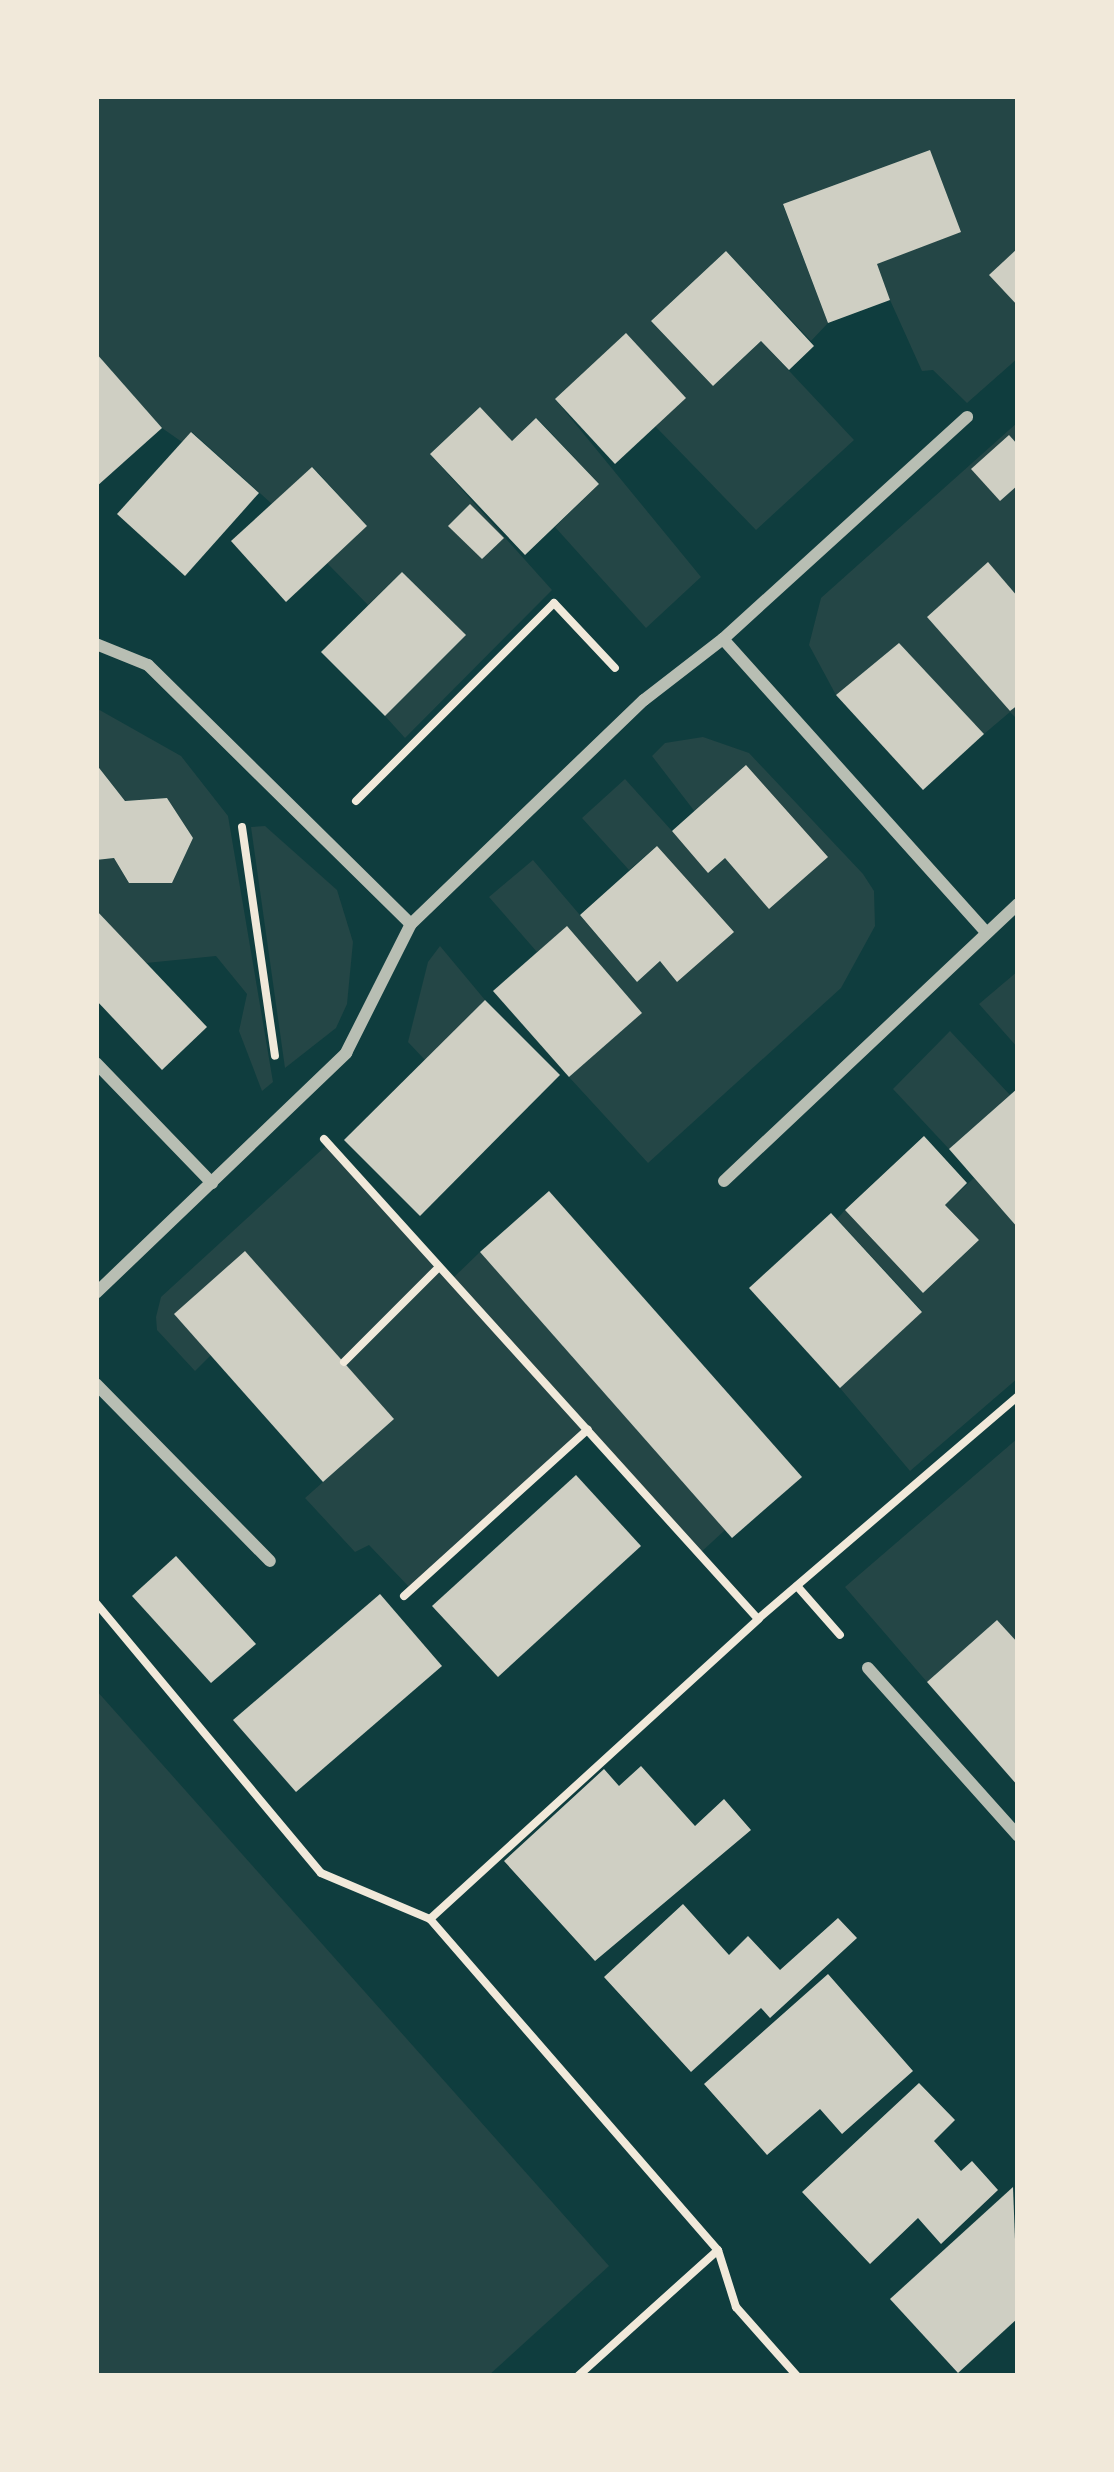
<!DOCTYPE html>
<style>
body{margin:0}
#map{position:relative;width:1114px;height:2472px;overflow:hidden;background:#0f3d3e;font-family:Jost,sans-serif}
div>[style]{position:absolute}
.green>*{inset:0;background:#244646}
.building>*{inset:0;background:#cfcfc3}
.path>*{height:8px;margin:-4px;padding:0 4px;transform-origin:4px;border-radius:4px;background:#f1e9da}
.minor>*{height:12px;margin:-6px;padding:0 6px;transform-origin:6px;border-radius:6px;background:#b8beb3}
span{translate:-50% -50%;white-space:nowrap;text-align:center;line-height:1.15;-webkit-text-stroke:12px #f1e9da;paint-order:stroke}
.frame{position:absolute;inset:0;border:99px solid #f1e9da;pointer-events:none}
</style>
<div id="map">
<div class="green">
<i style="clip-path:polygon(96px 96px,1018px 96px,1018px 248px,990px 275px,1018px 306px,1018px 358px,967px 403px,933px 370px,922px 371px,890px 300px,783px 205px,828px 323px,811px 341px,726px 251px,651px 321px,713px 386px,761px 341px,854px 440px,756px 530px,655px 426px,555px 399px,701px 577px,646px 628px,555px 527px,599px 484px,537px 418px,512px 441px,480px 408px,431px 455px,552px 590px,405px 738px,385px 716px,465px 636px,402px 572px,368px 605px,327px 563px,367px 526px,313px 467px,272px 504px,192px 432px,182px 442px,162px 428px,96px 353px)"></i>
<i style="clip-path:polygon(1018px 422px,1018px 597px,988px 563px,927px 617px,1010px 711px,1018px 705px,1018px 720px,1010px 712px,984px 734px,899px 643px,836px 695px,809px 645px,821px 598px)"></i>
<i style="clip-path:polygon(96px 708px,181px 756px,228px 816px,273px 1082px,262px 1091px,239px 1031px,247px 994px,216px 956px,146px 963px,96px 910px,96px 860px,114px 858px,129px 883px,171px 883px,193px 838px,167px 798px,125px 801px,96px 764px)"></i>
<i style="clip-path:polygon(703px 737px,749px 753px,863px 874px,874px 891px,875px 926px,841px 988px,648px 1163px,569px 1077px,642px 1013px,568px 927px,537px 952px,489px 897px,533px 860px,637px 982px,660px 961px,677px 981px,657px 846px,629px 870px,582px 818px,625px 779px,672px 831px,725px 858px,769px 908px,652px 756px,665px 743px)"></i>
<i style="clip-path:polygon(265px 826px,337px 890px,353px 942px,347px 1004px,336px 1028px,285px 1068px,251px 827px)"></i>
<i style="clip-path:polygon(440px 946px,485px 1000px,425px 1060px,408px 1042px,428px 962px)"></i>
<i style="clip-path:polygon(1018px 971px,1018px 1048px,979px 1004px)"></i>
<i style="clip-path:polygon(950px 1031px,1010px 1095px,949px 1149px,893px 1089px)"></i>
<i style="clip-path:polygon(328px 1144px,452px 1279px,480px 1252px,725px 1530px,699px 1554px,587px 1429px,412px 1590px,369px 1545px,355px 1552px,305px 1498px,394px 1419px,174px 1314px,211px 1355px,195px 1371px,157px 1330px,156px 1317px,161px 1297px)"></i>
<i style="clip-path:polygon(974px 1178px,1018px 1228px,1018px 1378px,910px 1471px,840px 1388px,922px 1311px,837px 1219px,845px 1210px,923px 1293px,979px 1240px,945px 1205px)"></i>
<i style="clip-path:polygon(1018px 1438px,1018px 1643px,997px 1620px,927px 1682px,845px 1587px)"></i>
<i style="clip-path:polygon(96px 1690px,609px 2266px,488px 2376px,96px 2376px)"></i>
</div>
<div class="building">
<i style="clip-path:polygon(930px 150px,961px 232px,877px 264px,890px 300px,828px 323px,783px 204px)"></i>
<i style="clip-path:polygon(1018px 248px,1018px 306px,989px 275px)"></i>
<i style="clip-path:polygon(726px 251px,814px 346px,789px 370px,761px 341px,713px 386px,651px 321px)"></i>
<i style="clip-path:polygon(626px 333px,686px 398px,615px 464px,555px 399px)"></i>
<i style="clip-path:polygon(96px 353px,162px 428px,96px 487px)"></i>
<i style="clip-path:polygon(480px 407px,512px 441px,536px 418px,599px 484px,525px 555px,430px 454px)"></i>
<i style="clip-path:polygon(191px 432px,259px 493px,185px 576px,117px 514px)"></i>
<i style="clip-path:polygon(1009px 435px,1018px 445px,1018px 485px,1000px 501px,971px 469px)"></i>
<i style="clip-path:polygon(312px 467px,367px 526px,286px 602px,231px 541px)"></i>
<i style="clip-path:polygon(470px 504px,504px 538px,482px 559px,448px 526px)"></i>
<i style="clip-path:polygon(988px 562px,1018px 597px,1018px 705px,1010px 711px,927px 617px)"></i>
<i style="clip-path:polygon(402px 572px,466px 635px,385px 716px,321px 652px)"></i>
<i style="clip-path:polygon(899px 643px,984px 734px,923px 790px,836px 695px)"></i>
<i style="clip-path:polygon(96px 764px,125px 801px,167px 798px,193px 838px,172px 883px,129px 883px,114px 858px,96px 860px)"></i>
<i style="clip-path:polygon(746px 765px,828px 857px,769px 909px,725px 858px,708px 873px,672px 831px)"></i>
<i style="clip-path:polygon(657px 846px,734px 932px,677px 982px,660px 961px,637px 982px,580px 915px)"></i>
<i style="clip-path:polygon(96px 910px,207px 1027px,162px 1070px,96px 1000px)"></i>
<i style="clip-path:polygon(567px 926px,642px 1013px,569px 1077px,493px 991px)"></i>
<i style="clip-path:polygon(485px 1000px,560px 1075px,420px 1216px,344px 1140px)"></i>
<i style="clip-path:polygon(1018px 1088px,1018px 1228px,949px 1149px)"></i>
<i style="clip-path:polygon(924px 1136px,967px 1183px,945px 1205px,979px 1240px,923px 1293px,845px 1210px)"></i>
<i style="clip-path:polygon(549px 1191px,802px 1477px,732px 1538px,480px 1252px)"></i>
<i style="clip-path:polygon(831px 1213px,922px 1312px,840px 1388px,749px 1288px)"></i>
<i style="clip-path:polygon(245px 1251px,394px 1419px,323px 1482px,174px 1314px)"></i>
<i style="clip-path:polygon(576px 1475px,641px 1546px,498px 1677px,432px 1606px)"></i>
<i style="clip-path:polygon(176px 1556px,256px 1644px,211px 1683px,132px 1596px)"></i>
<i style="clip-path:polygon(380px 1594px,442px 1666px,296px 1792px,233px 1720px)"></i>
<i style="clip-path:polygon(997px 1620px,1018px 1643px,1018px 1786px,927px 1682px)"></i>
<i style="clip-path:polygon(641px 1766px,695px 1826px,724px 1799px,751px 1830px,595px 1961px,504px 1861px,604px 1769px,619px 1786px)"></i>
<i style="clip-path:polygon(683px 1904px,729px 1955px,748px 1936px,780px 1970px,838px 1918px,857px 1938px,770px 2018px,761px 2008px,691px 2072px,604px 1977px)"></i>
<i style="clip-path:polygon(828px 1974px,913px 2071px,842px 2134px,820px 2109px,767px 2155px,704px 2084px)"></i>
<i style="clip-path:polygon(919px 2083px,955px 2120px,934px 2141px,961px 2171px,972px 2161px,998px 2190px,941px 2244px,918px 2218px,870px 2264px,802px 2192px)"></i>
<i style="clip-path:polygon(1013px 2187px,1018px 2318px,958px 2373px,890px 2299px)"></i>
</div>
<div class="path">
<i style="left:356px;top:801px;width:280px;rotate:-45deg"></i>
<i style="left:554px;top:603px;width:89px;rotate:46.8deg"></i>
<i style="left:242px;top:827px;width:231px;rotate:81.8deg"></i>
<i style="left:324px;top:1139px;width:647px;rotate:47.88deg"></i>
<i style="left:344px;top:1362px;width:134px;rotate:-45deg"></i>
<i style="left:797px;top:1586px;width:65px;rotate:48.7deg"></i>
<i style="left:404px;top:1596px;width:248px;rotate:-42.2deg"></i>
<i style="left:96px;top:1603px;width:351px;rotate:50.2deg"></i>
<i style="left:321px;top:1873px;width:118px;rotate:22.9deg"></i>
<i style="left:430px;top:1919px;width:439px;rotate:49deg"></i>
<i style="left:718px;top:2250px;width:60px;rotate:72.5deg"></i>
<i style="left:736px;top:2307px;width:92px;rotate:48.5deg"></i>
<i style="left:430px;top:1919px;width:445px;rotate:-42.4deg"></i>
<i style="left:758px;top:1619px;width:343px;rotate:-40.6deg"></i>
<i style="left:578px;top:2376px;width:188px;rotate:-42deg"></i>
</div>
<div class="minor">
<i style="left:723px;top:639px;width:330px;rotate:-42.3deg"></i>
<i style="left:96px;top:644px;width:56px;rotate:22deg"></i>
<i style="left:148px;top:665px;width:369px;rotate:44.6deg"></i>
<i style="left:96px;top:1063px;width:167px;rotate:46deg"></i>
<i style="left:724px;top:1181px;width:404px;rotate:-43.3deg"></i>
<i style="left:96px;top:1293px;width:347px;rotate:-43.8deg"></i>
<i style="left:346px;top:1053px;width:144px;rotate:-63.3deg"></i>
<i style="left:411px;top:924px;width:323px;rotate:-43.9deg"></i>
<i style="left:644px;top:700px;width:100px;rotate:-37.7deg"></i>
<i style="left:723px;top:639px;width:392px;rotate:48.1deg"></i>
<i style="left:96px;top:1384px;width:248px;rotate:45.5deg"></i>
<i style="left:868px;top:1668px;width:225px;rotate:48.2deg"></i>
</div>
<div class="frame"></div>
</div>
